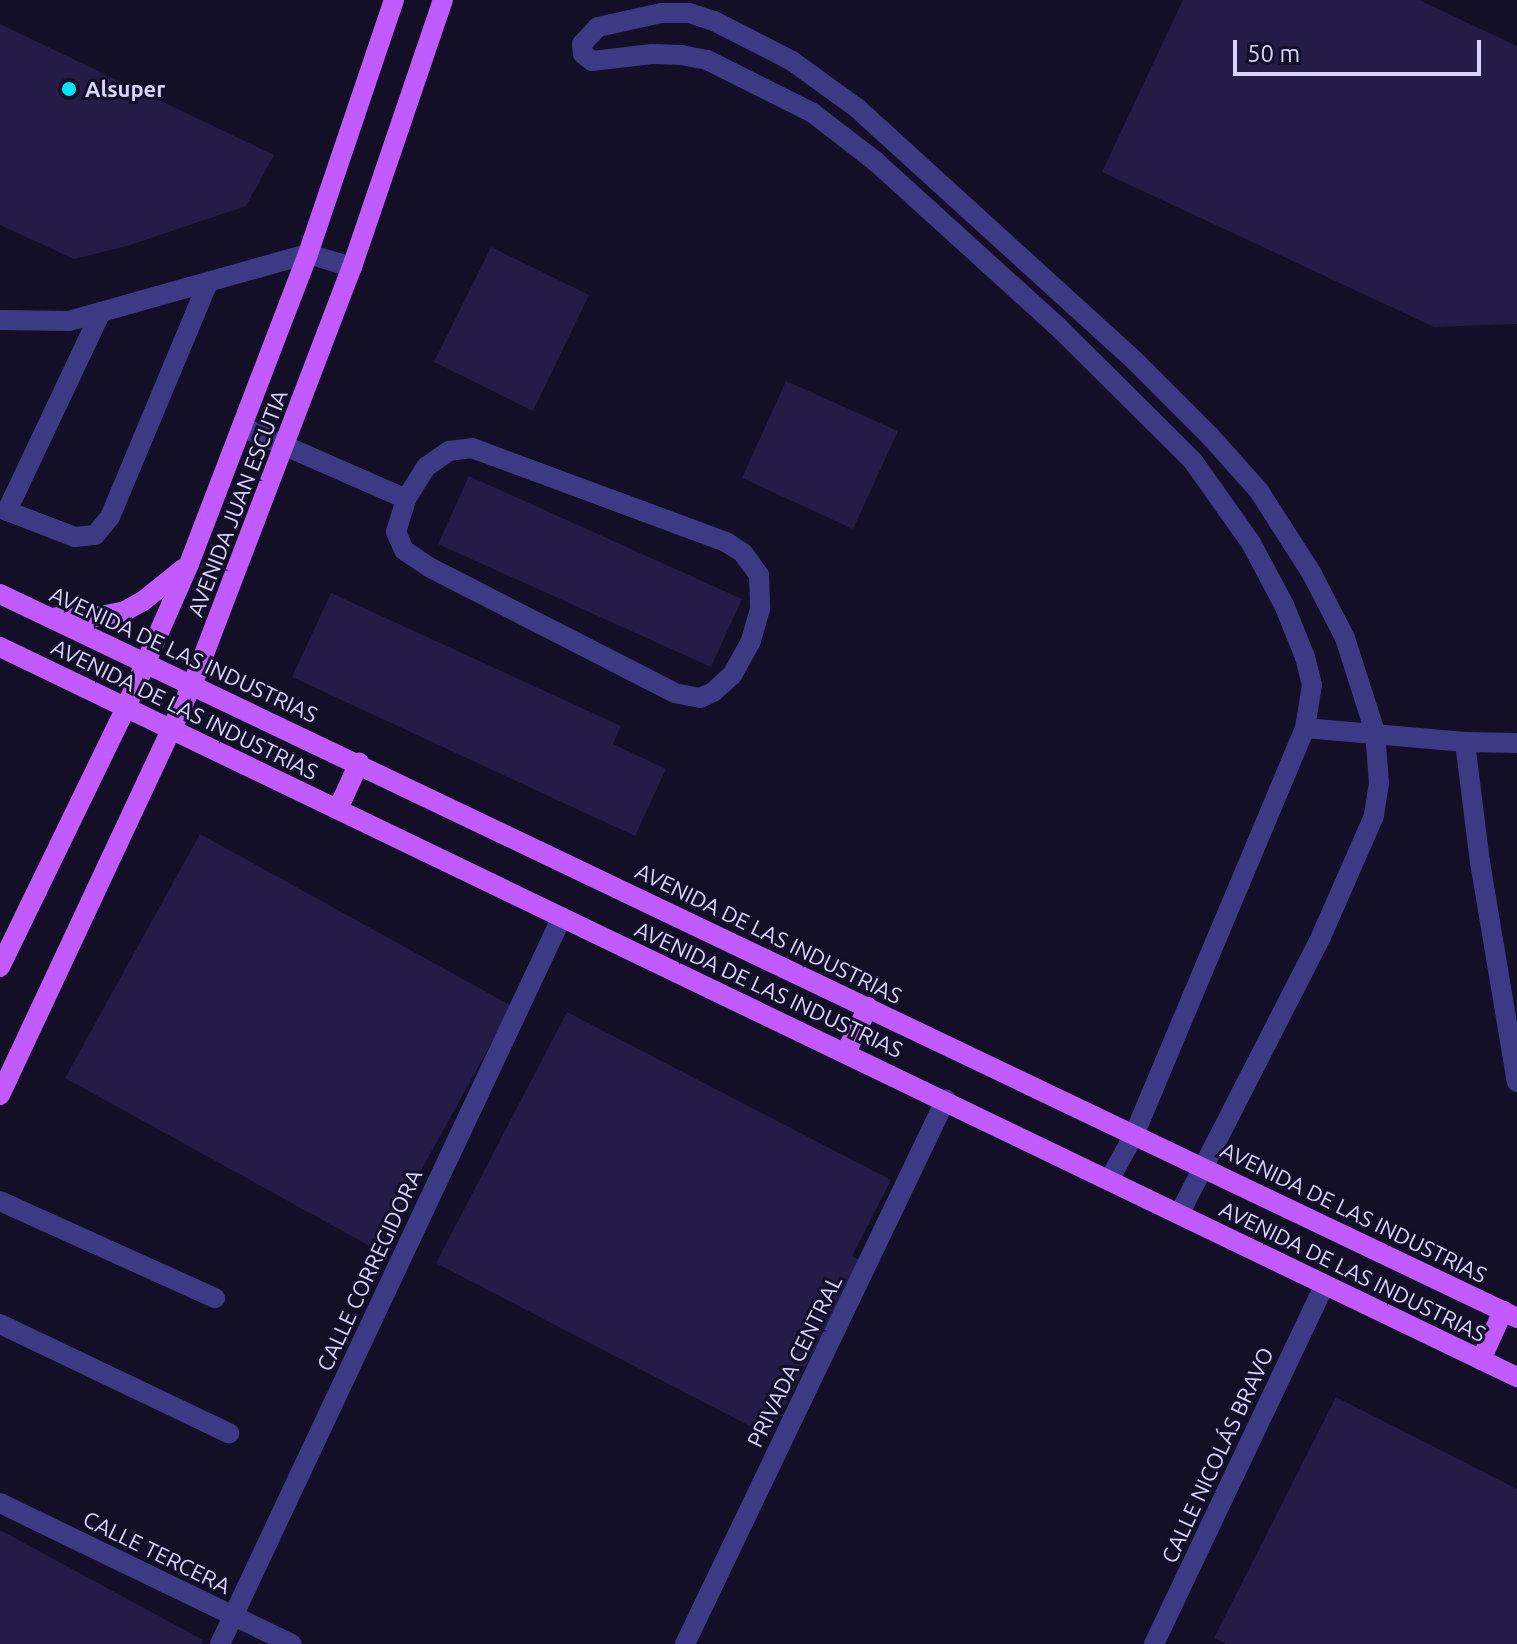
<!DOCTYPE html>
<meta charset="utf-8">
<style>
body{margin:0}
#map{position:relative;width:1517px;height:1644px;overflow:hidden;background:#130f26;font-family:Ubuntu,sans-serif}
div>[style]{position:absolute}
.building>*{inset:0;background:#241b47}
.minor>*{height:20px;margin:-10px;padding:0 10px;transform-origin:10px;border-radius:10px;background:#3d3a85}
.major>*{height:20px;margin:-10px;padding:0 10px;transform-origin:10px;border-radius:10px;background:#c25bff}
.dots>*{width:22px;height:22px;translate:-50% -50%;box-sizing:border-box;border:4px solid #130f26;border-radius:50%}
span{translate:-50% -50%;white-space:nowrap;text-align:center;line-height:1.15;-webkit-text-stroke:6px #130f26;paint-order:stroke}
.poi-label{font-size:22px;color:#d9d4ff;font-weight:700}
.left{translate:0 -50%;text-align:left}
.street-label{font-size:22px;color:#d9d4ff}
.scale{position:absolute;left:1233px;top:40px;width:248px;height:36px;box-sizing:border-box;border:4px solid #d9d4ff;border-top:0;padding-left:10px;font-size:24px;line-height:28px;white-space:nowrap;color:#d9d4ff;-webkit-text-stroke:6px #130f26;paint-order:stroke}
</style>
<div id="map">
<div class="building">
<i style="clip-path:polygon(1183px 0,1419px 0,1517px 46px,1517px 324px,1434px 327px,1102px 172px)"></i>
<i style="clip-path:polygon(0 24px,274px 155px,246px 206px,127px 246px,74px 259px,0 225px)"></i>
<i style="clip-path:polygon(491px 247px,589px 295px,533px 411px,434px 362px)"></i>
<i style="clip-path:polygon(786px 381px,898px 431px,853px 529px,742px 478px)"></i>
<i style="clip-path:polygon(469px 476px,742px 599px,711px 667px,438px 544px)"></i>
<i style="clip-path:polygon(331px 593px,621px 726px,613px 744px,666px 769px,635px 836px,292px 677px)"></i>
<i style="clip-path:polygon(200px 834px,512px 1006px,377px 1250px,65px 1078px)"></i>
<i style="clip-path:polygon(567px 1012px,891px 1180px,852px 1256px,861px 1261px,769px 1436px,436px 1263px)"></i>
<i style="clip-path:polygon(1336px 1397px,1517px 1489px,1517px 1644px,1226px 1644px,1214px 1638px)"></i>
<i style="clip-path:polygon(0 1530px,203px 1640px,201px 1644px,0 1644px)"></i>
</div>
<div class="minor">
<i style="left:101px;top:312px;width:220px;rotate:115.3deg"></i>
<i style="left:7px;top:511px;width:73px;rotate:20.9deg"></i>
<i style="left:75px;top:537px;width:20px;rotate:-6deg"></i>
<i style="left:95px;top:535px;width:23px;rotate:-50deg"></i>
<i style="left:110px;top:517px;width:251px;rotate:-67.3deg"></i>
<i style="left:0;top:320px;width:69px;rotate:0.8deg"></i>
<i style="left:69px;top:321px;width:248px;rotate:-15.7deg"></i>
<i style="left:308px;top:254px;width:46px;rotate:16.5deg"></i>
<i style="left:242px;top:427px;width:179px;rotate:23.7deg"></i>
<i style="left:472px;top:448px;width:271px;rotate:20.3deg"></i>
<i style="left:726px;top:542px;width:20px;rotate:33deg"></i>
<i style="left:743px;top:553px;width:27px;rotate:54deg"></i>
<i style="left:759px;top:575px;width:34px;rotate:88deg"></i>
<i style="left:760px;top:609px;width:33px;rotate:106deg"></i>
<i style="left:751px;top:641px;width:39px;rotate:119deg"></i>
<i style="left:732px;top:675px;width:25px;rotate:138deg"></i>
<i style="left:713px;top:692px;width:14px;rotate:155deg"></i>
<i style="left:700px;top:698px;width:25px;rotate:-169deg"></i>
<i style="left:675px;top:693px;width:276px;rotate:-152.9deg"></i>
<i style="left:429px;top:567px;width:30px;rotate:-146deg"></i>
<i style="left:404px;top:550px;width:20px;rotate:-114deg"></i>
<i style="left:396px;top:532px;width:34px;rotate:-73deg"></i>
<i style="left:406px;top:499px;width:38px;rotate:-58deg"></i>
<i style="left:426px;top:467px;width:28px;rotate:-35deg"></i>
<i style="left:449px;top:451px;width:23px;rotate:-7deg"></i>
<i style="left:1305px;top:728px;width:161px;rotate:5deg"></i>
<i style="left:1465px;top:742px;width:121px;rotate:82.9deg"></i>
<i style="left:1480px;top:862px;width:223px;rotate:80.5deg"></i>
<i style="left:1465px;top:742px;width:52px;rotate:1.1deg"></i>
<i style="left:1109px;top:1180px;width:51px;rotate:-60.9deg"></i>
<i style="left:1134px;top:1135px;width:441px;rotate:-67.2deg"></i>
<i style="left:1305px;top:728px;width:44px;rotate:-80.8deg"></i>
<i style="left:1312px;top:685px;width:29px;rotate:-104deg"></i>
<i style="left:1305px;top:657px;width:56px;rotate:-112deg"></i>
<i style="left:1284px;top:605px;width:70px;rotate:-118deg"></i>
<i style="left:1251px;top:543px;width:100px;rotate:-125.3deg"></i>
<i style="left:1193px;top:461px;width:192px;rotate:-135.2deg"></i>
<i style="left:1057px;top:326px;width:246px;rotate:-137.8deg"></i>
<i style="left:875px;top:161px;width:78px;rotate:-142.3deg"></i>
<i style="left:813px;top:113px;width:119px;rotate:-153.4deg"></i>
<i style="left:707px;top:60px;width:25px;rotate:-169deg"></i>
<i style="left:682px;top:55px;width:30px;rotate:-178deg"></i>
<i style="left:652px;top:54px;width:60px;rotate:173.3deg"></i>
<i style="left:592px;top:61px;width:11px;rotate:-142deg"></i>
<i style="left:583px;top:54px;width:10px;rotate:-96deg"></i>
<i style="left:582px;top:44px;width:23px;rotate:-47deg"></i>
<i style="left:598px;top:27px;width:65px;rotate:-12.5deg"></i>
<i style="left:661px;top:13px;width:28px"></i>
<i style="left:689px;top:13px;width:26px;rotate:18deg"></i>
<i style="left:714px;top:21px;width:88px;rotate:27.1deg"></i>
<i style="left:792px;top:61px;width:80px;rotate:35.9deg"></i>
<i style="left:857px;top:108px;width:374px;rotate:42.3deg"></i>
<i style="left:1134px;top:360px;width:106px;rotate:45deg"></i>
<i style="left:1209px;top:435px;width:75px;rotate:48.2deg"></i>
<i style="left:1259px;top:491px;width:98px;rotate:57.4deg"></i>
<i style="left:1312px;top:574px;width:72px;rotate:62.7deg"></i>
<i style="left:1345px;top:638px;width:99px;rotate:72.3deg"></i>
<i style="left:1375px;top:732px;width:51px;rotate:85.5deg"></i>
<i style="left:1379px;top:783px;width:33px;rotate:99deg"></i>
<i style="left:1374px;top:816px;width:132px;rotate:113.7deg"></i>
<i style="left:1321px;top:937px;width:311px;rotate:117.1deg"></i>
<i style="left:0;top:1201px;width:236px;rotate:24.3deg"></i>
<i style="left:0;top:1324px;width:254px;rotate:25.5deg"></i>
<i style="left:0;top:1503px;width:324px;rotate:25.8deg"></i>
<i style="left:220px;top:1644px;width:803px;rotate:-64.81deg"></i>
<i style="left:685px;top:1644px;width:604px;rotate:-64.41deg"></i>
<i style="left:1154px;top:1644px;width:396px;rotate:-64.6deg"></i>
</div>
<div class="major">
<i style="left:0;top:594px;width:1681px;rotate:25.51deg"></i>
<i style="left:57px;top:617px;width:33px;rotate:2deg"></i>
<i style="left:90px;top:618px;width:36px;rotate:-11deg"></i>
<i style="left:125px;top:611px;width:21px;rotate:-29deg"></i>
<i style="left:143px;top:601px;width:51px;rotate:-38.7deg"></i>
<i style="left:0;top:647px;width:1684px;rotate:25.7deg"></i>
<i style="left:338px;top:809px;width:51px;rotate:-65.5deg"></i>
<i style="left:0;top:967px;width:289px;rotate:-64.1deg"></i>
<i style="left:126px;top:707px;width:156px;rotate:-66.2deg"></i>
<i style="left:189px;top:564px;width:332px;rotate:-69deg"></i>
<i style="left:308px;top:254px;width:268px;rotate:-71.3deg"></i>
<i style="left:846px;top:1052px;width:50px;rotate:-63.9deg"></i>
<i style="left:0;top:1095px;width:455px;rotate:-64.9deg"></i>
<i style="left:193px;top:683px;width:445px;rotate:-69.1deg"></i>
<i style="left:352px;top:267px;width:282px;rotate:-71.2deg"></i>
<i style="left:1481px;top:1360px;width:54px;rotate:-65.8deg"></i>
</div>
<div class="dots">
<i style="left:69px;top:89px;background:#00e5ff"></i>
</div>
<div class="poi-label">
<span class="left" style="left:85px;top:89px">Alsuper</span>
</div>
<div class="street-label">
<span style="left:237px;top:503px;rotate:-69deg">AVENIDA JUAN ESCUTIA</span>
<span style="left:184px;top:654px;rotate:25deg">AVENIDA DE LAS INDUSTRIAS</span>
<span style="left:185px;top:709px;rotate:26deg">AVENIDA DE LAS INDUSTRIAS</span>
<span style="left:769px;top:933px;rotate:26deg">AVENIDA DE LAS INDUSTRIAS</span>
<span style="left:769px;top:989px;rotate:25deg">AVENIDA DE LAS INDUSTRIAS</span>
<span style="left:1354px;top:1212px;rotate:26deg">AVENIDA DE LAS INDUSTRIAS</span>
<span style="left:369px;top:1270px;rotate:-65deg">CALLE CORREGIDORA</span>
<span style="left:1353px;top:1271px;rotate:26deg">AVENIDA DE LAS INDUSTRIAS</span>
<span style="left:794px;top:1361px;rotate:-64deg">PRIVADA CENTRAL</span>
<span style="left:1217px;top:1455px;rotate:-65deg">CALLE NICOLÁS BRAVO</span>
<span style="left:157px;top:1552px;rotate:26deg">CALLE TERCERA</span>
</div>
<div class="scale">50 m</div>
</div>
